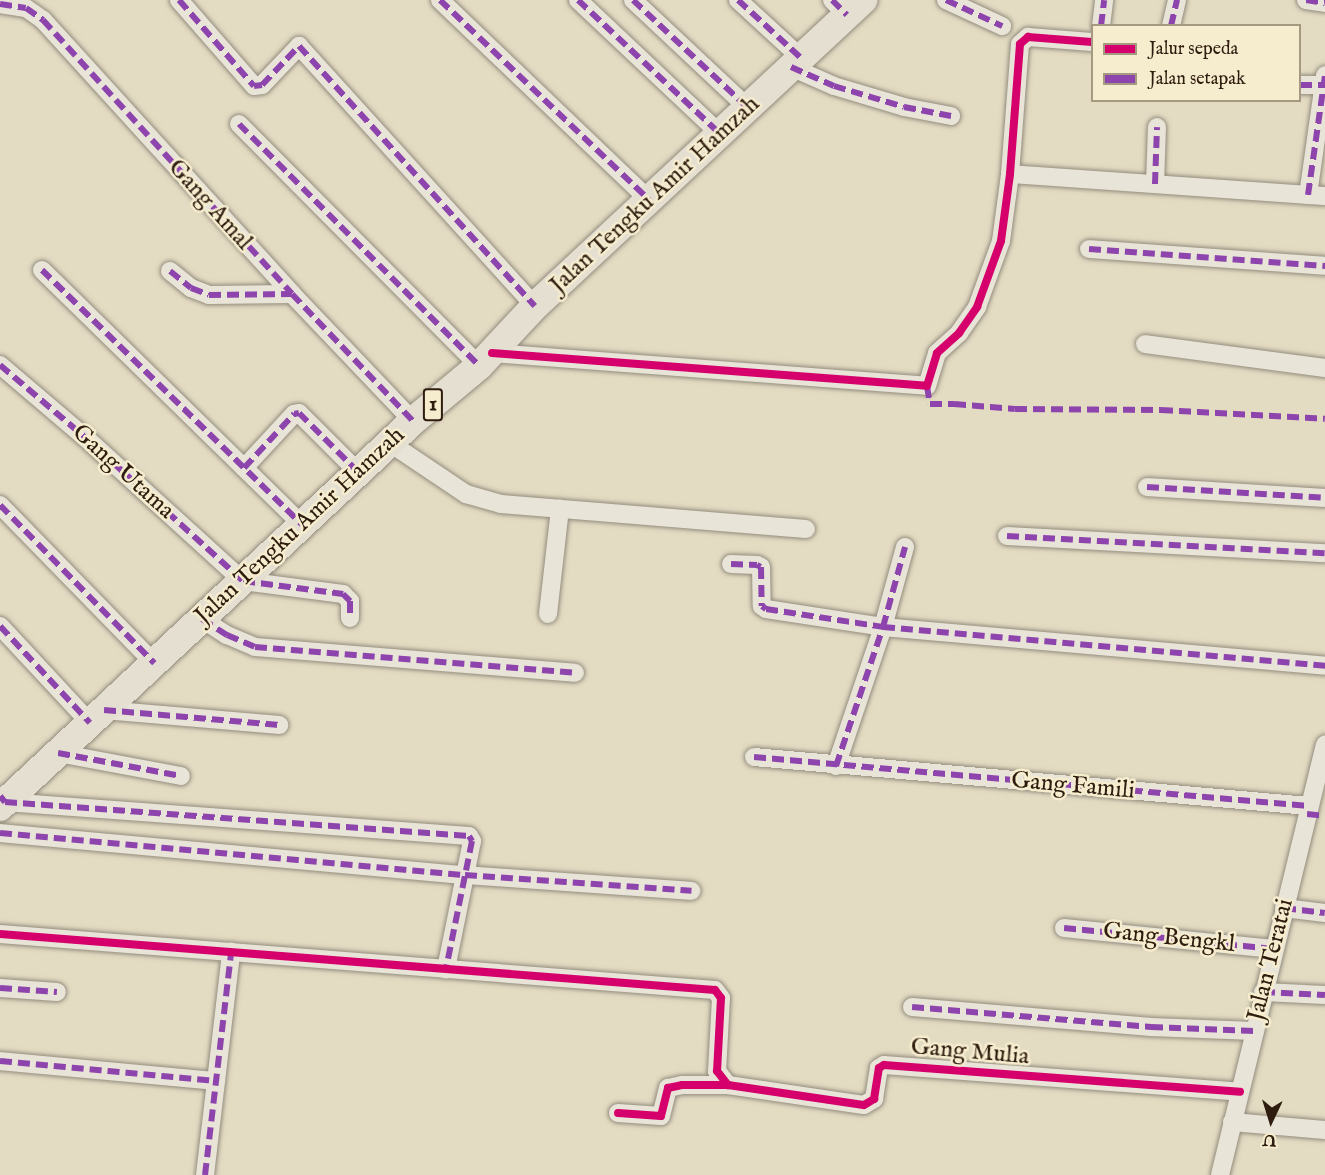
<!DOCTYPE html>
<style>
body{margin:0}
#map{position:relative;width:1325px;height:1175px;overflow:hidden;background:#e3dbc2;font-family:"IM FELL English",serif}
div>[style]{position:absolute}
.roads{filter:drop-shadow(0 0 2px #938c7d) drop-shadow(0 0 2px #938c7d)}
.minor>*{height:18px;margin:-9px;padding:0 9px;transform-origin:9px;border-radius:9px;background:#e8e4d7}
.primary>*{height:28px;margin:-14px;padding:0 14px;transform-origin:14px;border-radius:14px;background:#e4dfd1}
.quiet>*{height:6px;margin-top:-3px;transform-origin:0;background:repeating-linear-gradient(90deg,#8e44ad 0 12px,transparent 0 18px)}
.cycleway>*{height:8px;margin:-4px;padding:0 4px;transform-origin:4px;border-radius:4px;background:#d6006c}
span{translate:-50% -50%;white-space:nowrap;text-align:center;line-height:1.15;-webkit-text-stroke:5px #f6ecce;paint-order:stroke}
.shield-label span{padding:2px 4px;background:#f6ecce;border:2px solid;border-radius:4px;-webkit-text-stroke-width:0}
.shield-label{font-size:22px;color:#2e1d0f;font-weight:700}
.street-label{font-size:24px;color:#2e1d0f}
.legend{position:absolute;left:1091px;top:24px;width:210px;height:78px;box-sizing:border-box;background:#f6ecce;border:2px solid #a69982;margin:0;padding:8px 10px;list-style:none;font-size:18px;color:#2e1d0f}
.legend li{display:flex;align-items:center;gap:12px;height:30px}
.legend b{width:30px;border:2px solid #a69982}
.north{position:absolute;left:1241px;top:1091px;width:60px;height:60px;-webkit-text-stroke:4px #f6ecce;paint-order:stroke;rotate:184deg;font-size:16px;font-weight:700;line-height:24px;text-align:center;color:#2e1d0f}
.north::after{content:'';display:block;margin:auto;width:21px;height:27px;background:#2e1d0f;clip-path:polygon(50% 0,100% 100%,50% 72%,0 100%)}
</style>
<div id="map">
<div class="roads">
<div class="minor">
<i style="left:179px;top:0;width:114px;rotate:48.9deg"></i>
<i style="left:254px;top:86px;width:8px;rotate:-7deg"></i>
<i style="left:262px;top:85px;width:54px;rotate:-46.5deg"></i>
<i style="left:299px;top:46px;width:351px;rotate:47.8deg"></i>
<i style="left:440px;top:0;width:289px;rotate:43.7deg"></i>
<i style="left:578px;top:0;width:195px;rotate:43.3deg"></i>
<i style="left:633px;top:0;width:158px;rotate:43.2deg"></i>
<i style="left:738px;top:0;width:86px;rotate:42.6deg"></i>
<i style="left:832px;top:0;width:21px;rotate:45deg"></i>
<i style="left:946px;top:0;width:62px;rotate:24.9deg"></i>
<i style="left:1306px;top:0;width:19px;rotate:9deg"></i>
<i style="left:0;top:4px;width:26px;rotate:9deg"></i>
<i style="left:26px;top:8px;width:21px;rotate:35deg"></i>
<i style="left:43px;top:20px;width:370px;rotate:47.7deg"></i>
<i style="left:292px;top:294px;width:175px;rotate:46.4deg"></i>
<i style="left:1101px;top:26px;width:26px;rotate:-83deg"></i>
<i style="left:1171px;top:26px;width:27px;rotate:-77deg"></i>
<i style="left:791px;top:67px;width:47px;rotate:23.8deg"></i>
<i style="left:834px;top:86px;width:73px;rotate:16.7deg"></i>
<i style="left:904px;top:107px;width:48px;rotate:10.8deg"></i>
<i style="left:1300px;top:85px;width:23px"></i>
<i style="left:239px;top:124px;width:341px;rotate:45.2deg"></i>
<i style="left:1010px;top:174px;width:316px;rotate:4deg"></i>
<i style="left:1155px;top:184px;width:57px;rotate:-88deg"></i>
<i style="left:1308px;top:195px;width:121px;rotate:-81.9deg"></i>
<i style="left:1089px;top:249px;width:237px;rotate:4.1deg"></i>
<i style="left:42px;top:270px;width:364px;rotate:44.4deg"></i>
<i style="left:170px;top:271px;width:27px;rotate:39deg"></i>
<i style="left:191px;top:288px;width:19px;rotate:21deg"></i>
<i style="left:209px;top:295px;width:83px;rotate:-0.7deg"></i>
<i style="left:1145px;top:344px;width:182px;rotate:7.6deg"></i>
<i style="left:492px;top:353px;width:436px;rotate:4.3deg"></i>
<i style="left:927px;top:386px;width:34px;rotate:-73deg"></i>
<i style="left:937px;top:353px;width:30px;rotate:-42deg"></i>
<i style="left:959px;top:333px;width:32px;rotate:-55deg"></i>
<i style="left:977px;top:307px;width:70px;rotate:-70deg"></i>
<i style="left:1001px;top:241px;width:68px;rotate:-82.3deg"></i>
<i style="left:1010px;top:174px;width:130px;rotate:-85.6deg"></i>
<i style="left:1020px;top:44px;width:11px;rotate:-41deg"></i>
<i style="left:1028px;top:37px;width:64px;rotate:4.5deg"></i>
<i style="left:0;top:365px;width:114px;rotate:40.4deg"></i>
<i style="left:87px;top:439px;width:211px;rotate:42.3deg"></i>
<i style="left:243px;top:581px;width:101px;rotate:7.4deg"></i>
<i style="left:343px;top:594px;width:10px;rotate:45deg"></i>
<i style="left:350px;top:601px;width:17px;rotate:90deg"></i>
<i style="left:390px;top:443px;width:92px;rotate:33.9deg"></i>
<i style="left:466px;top:494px;width:36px;rotate:16deg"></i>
<i style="left:501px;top:504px;width:306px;rotate:4.7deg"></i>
<i style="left:244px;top:468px;width:74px;rotate:-47.2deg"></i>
<i style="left:294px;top:414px;width:5px;rotate:-11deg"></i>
<i style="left:299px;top:413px;width:83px;rotate:45deg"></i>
<i style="left:1147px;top:487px;width:178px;rotate:3.5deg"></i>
<i style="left:0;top:505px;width:221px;rotate:45.7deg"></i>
<i style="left:1007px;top:536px;width:318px;rotate:3.1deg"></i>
<i style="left:731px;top:564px;width:26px;rotate:2deg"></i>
<i style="left:757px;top:565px;width:4px;rotate:27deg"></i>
<i style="left:761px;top:567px;width:39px;rotate:89deg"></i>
<i style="left:762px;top:606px;width:5px;rotate:37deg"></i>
<i style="left:766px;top:609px;width:118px;rotate:8.7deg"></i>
<i style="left:883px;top:627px;width:444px;rotate:5deg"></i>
<i style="left:548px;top:614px;width:106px;rotate:-83.5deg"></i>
<i style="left:202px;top:619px;width:30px;rotate:33deg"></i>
<i style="left:227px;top:635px;width:30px;rotate:23deg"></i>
<i style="left:255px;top:647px;width:321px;rotate:4.6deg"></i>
<i style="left:0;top:626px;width:132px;rotate:47.1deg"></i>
<i style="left:104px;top:710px;width:176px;rotate:4.9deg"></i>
<i style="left:58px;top:753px;width:125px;rotate:10.6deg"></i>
<i style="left:754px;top:757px;width:557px;rotate:5.05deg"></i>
<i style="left:836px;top:766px;width:147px;rotate:-71.3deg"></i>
<i style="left:883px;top:627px;width:83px;rotate:-74.6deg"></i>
<i style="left:3px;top:800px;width:3px;rotate:45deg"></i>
<i style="left:5px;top:802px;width:465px;rotate:4.2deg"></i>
<i style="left:469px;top:836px;width:6px;rotate:59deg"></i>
<i style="left:472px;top:841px;width:131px;rotate:101.5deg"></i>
<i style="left:0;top:833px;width:467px;rotate:5.2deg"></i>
<i style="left:465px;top:875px;width:227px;rotate:4deg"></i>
<i style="left:1284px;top:908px;width:41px;rotate:7deg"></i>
<i style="left:1064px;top:928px;width:211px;rotate:5.7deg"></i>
<i style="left:0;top:934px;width:717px;rotate:4.48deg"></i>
<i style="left:715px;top:990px;width:10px;rotate:53deg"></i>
<i style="left:721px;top:998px;width:73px;rotate:93.1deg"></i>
<i style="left:717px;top:1071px;width:18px;rotate:52deg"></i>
<i style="left:0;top:988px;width:57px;rotate:4deg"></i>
<i style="left:1263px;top:992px;width:62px;rotate:2.8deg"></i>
<i style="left:912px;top:1007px;width:240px;rotate:4.8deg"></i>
<i style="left:1151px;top:1027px;width:103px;rotate:2.2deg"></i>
<i style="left:0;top:1061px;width:217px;rotate:5.3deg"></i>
<i style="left:618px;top:1113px;width:43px;rotate:4deg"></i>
<i style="left:661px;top:1116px;width:29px;rotate:-76deg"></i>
<i style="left:668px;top:1088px;width:14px;rotate:-12deg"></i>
<i style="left:682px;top:1085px;width:46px"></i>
<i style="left:728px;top:1085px;width:137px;rotate:8.4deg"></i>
<i style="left:864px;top:1105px;width:12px;rotate:-31deg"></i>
<i style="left:874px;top:1099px;width:31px;rotate:-81deg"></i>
<i style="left:879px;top:1068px;width:6px;rotate:-31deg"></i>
<i style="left:884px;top:1065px;width:357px;rotate:4.3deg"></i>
<i style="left:1232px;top:1122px;width:93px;rotate:4.9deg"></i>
<i style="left:205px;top:1175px;width:225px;rotate:-83.3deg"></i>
<i style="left:1220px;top:1175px;width:443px;rotate:-76.3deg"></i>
</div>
<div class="primary">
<i style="left:0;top:807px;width:565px;rotate:-43.06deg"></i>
<i style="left:413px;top:421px;width:86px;rotate:-39.8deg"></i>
<i style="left:479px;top:366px;width:82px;rotate:-47deg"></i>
<i style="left:535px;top:306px;width:449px;rotate:-43deg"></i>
</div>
</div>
<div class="quiet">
<i style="left:179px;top:0;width:114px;rotate:48.9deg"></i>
<i style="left:254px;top:86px;width:8px;rotate:-7deg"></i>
<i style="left:262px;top:85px;width:54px;rotate:-46.5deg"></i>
<i style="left:299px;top:46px;width:351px;rotate:47.8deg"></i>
<i style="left:440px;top:0;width:289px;rotate:43.7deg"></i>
<i style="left:578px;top:0;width:195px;rotate:43.3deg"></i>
<i style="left:633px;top:0;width:158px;rotate:43.2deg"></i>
<i style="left:738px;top:0;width:86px;rotate:42.6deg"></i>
<i style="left:832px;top:0;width:21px;rotate:45deg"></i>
<i style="left:946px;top:0;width:62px;rotate:24.9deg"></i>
<i style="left:1306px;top:0;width:19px;rotate:9deg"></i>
<i style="left:0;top:4px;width:26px;rotate:9deg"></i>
<i style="left:26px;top:8px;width:21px;rotate:35deg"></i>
<i style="left:43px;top:20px;width:370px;rotate:47.7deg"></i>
<i style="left:292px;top:294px;width:175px;rotate:46.4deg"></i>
<i style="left:1101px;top:26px;width:26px;rotate:-83deg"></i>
<i style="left:1171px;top:26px;width:27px;rotate:-77deg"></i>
<i style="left:791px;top:67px;width:47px;rotate:23.8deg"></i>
<i style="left:834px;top:86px;width:73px;rotate:16.7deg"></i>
<i style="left:904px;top:107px;width:48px;rotate:10.8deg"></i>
<i style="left:1300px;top:85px;width:23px"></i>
<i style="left:239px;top:124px;width:341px;rotate:45.2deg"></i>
<i style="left:1155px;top:184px;width:57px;rotate:-88deg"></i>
<i style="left:1308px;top:195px;width:121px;rotate:-81.9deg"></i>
<i style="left:1089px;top:249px;width:237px;rotate:4.1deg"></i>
<i style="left:42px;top:270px;width:364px;rotate:44.4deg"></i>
<i style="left:170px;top:271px;width:27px;rotate:39deg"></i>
<i style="left:191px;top:288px;width:19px;rotate:21deg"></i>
<i style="left:209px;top:295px;width:83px;rotate:-0.7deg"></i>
<i style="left:0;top:365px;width:114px;rotate:40.4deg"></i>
<i style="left:87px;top:439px;width:211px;rotate:42.3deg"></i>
<i style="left:243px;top:581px;width:101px;rotate:7.4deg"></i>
<i style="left:343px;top:594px;width:10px;rotate:45deg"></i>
<i style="left:350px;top:601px;width:17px;rotate:90deg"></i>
<i style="left:927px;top:386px;width:18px;rotate:81deg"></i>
<i style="left:930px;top:404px;width:24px"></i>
<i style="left:954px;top:404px;width:61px;rotate:4.7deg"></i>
<i style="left:1015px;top:409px;width:146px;rotate:0.4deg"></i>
<i style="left:1161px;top:410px;width:164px;rotate:3.1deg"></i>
<i style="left:244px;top:468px;width:74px;rotate:-47.2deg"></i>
<i style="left:294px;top:414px;width:5px;rotate:-11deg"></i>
<i style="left:299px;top:413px;width:83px;rotate:45deg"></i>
<i style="left:1147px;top:487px;width:178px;rotate:3.5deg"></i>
<i style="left:0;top:505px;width:221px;rotate:45.7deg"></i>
<i style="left:1007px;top:536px;width:318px;rotate:3.1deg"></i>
<i style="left:731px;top:564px;width:26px;rotate:2deg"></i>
<i style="left:757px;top:565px;width:4px;rotate:27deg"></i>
<i style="left:761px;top:567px;width:39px;rotate:89deg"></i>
<i style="left:762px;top:606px;width:5px;rotate:37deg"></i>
<i style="left:766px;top:609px;width:118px;rotate:8.7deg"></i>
<i style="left:883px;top:627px;width:444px;rotate:5deg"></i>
<i style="left:202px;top:619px;width:30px;rotate:33deg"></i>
<i style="left:227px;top:635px;width:30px;rotate:23deg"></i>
<i style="left:255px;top:647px;width:321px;rotate:4.6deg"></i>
<i style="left:0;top:626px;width:132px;rotate:47.1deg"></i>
<i style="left:104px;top:710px;width:176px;rotate:4.9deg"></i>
<i style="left:58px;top:753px;width:125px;rotate:10.6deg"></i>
<i style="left:754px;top:757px;width:557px;rotate:5.05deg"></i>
<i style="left:836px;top:766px;width:147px;rotate:-71.3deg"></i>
<i style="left:883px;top:627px;width:83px;rotate:-74.6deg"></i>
<i style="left:0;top:796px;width:8px;rotate:50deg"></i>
<i style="left:5px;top:802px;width:465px;rotate:4.2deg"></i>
<i style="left:469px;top:836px;width:6px;rotate:59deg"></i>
<i style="left:472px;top:841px;width:131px;rotate:101.5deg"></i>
<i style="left:1307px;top:814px;width:18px;rotate:6deg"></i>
<i style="left:0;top:833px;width:467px;rotate:5.2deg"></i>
<i style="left:465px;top:875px;width:227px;rotate:4deg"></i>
<i style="left:1284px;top:908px;width:41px;rotate:7deg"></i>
<i style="left:1064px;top:928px;width:211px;rotate:5.7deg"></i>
<i style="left:0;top:988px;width:57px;rotate:4deg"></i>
<i style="left:1263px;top:992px;width:62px;rotate:2.8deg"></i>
<i style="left:912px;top:1007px;width:240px;rotate:4.8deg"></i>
<i style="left:1151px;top:1027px;width:103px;rotate:2.2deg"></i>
<i style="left:0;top:1061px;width:217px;rotate:5.3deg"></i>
<i style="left:205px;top:1175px;width:225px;rotate:-83.3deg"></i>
</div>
<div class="cycleway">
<i style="left:492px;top:353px;width:436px;rotate:4.3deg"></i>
<i style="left:927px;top:386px;width:34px;rotate:-73deg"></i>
<i style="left:937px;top:353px;width:30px;rotate:-42deg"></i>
<i style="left:959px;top:333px;width:32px;rotate:-55deg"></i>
<i style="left:977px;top:307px;width:70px;rotate:-70deg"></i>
<i style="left:1001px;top:241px;width:68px;rotate:-82.3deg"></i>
<i style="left:1010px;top:174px;width:130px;rotate:-85.6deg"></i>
<i style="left:1020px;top:44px;width:11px;rotate:-41deg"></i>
<i style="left:1028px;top:37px;width:64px;rotate:4.5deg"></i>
<i style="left:0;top:934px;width:717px;rotate:4.48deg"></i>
<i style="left:715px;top:990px;width:10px;rotate:53deg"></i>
<i style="left:721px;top:998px;width:73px;rotate:93.1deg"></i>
<i style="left:717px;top:1071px;width:18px;rotate:52deg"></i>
<i style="left:618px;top:1113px;width:43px;rotate:4deg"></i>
<i style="left:661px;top:1116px;width:29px;rotate:-76deg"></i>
<i style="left:668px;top:1088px;width:14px;rotate:-12deg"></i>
<i style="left:682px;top:1085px;width:46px"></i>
<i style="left:728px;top:1085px;width:137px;rotate:8.4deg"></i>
<i style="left:864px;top:1105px;width:12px;rotate:-31deg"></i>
<i style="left:874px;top:1099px;width:31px;rotate:-81deg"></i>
<i style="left:879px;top:1068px;width:6px;rotate:-31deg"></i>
<i style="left:884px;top:1065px;width:357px;rotate:4.3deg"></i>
</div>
<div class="shield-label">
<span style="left:433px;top:405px">1</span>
</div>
<div class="street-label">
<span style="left:655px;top:195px;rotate:-43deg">Jalan Tengku Amir Hamzah</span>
<span style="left:210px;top:205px;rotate:48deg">Gang Amal</span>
<span style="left:123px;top:472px;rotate:42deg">Gang Utama</span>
<span style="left:300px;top:526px;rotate:-43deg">Jalan Tengku Amir Hamzah</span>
<span style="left:1073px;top:786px;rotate:5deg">Gang Famili</span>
<span style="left:1169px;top:938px;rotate:6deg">Gang Bengkl</span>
<span style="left:1271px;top:960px;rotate:-76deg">Jalan Teratai</span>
<span style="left:970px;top:1052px;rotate:5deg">Gang Mulia</span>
</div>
<ul class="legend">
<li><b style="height:8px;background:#d6006c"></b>Jalur sepeda</li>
<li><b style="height:8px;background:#8e44ad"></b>Jalan setapak</li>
</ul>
<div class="north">U</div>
</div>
